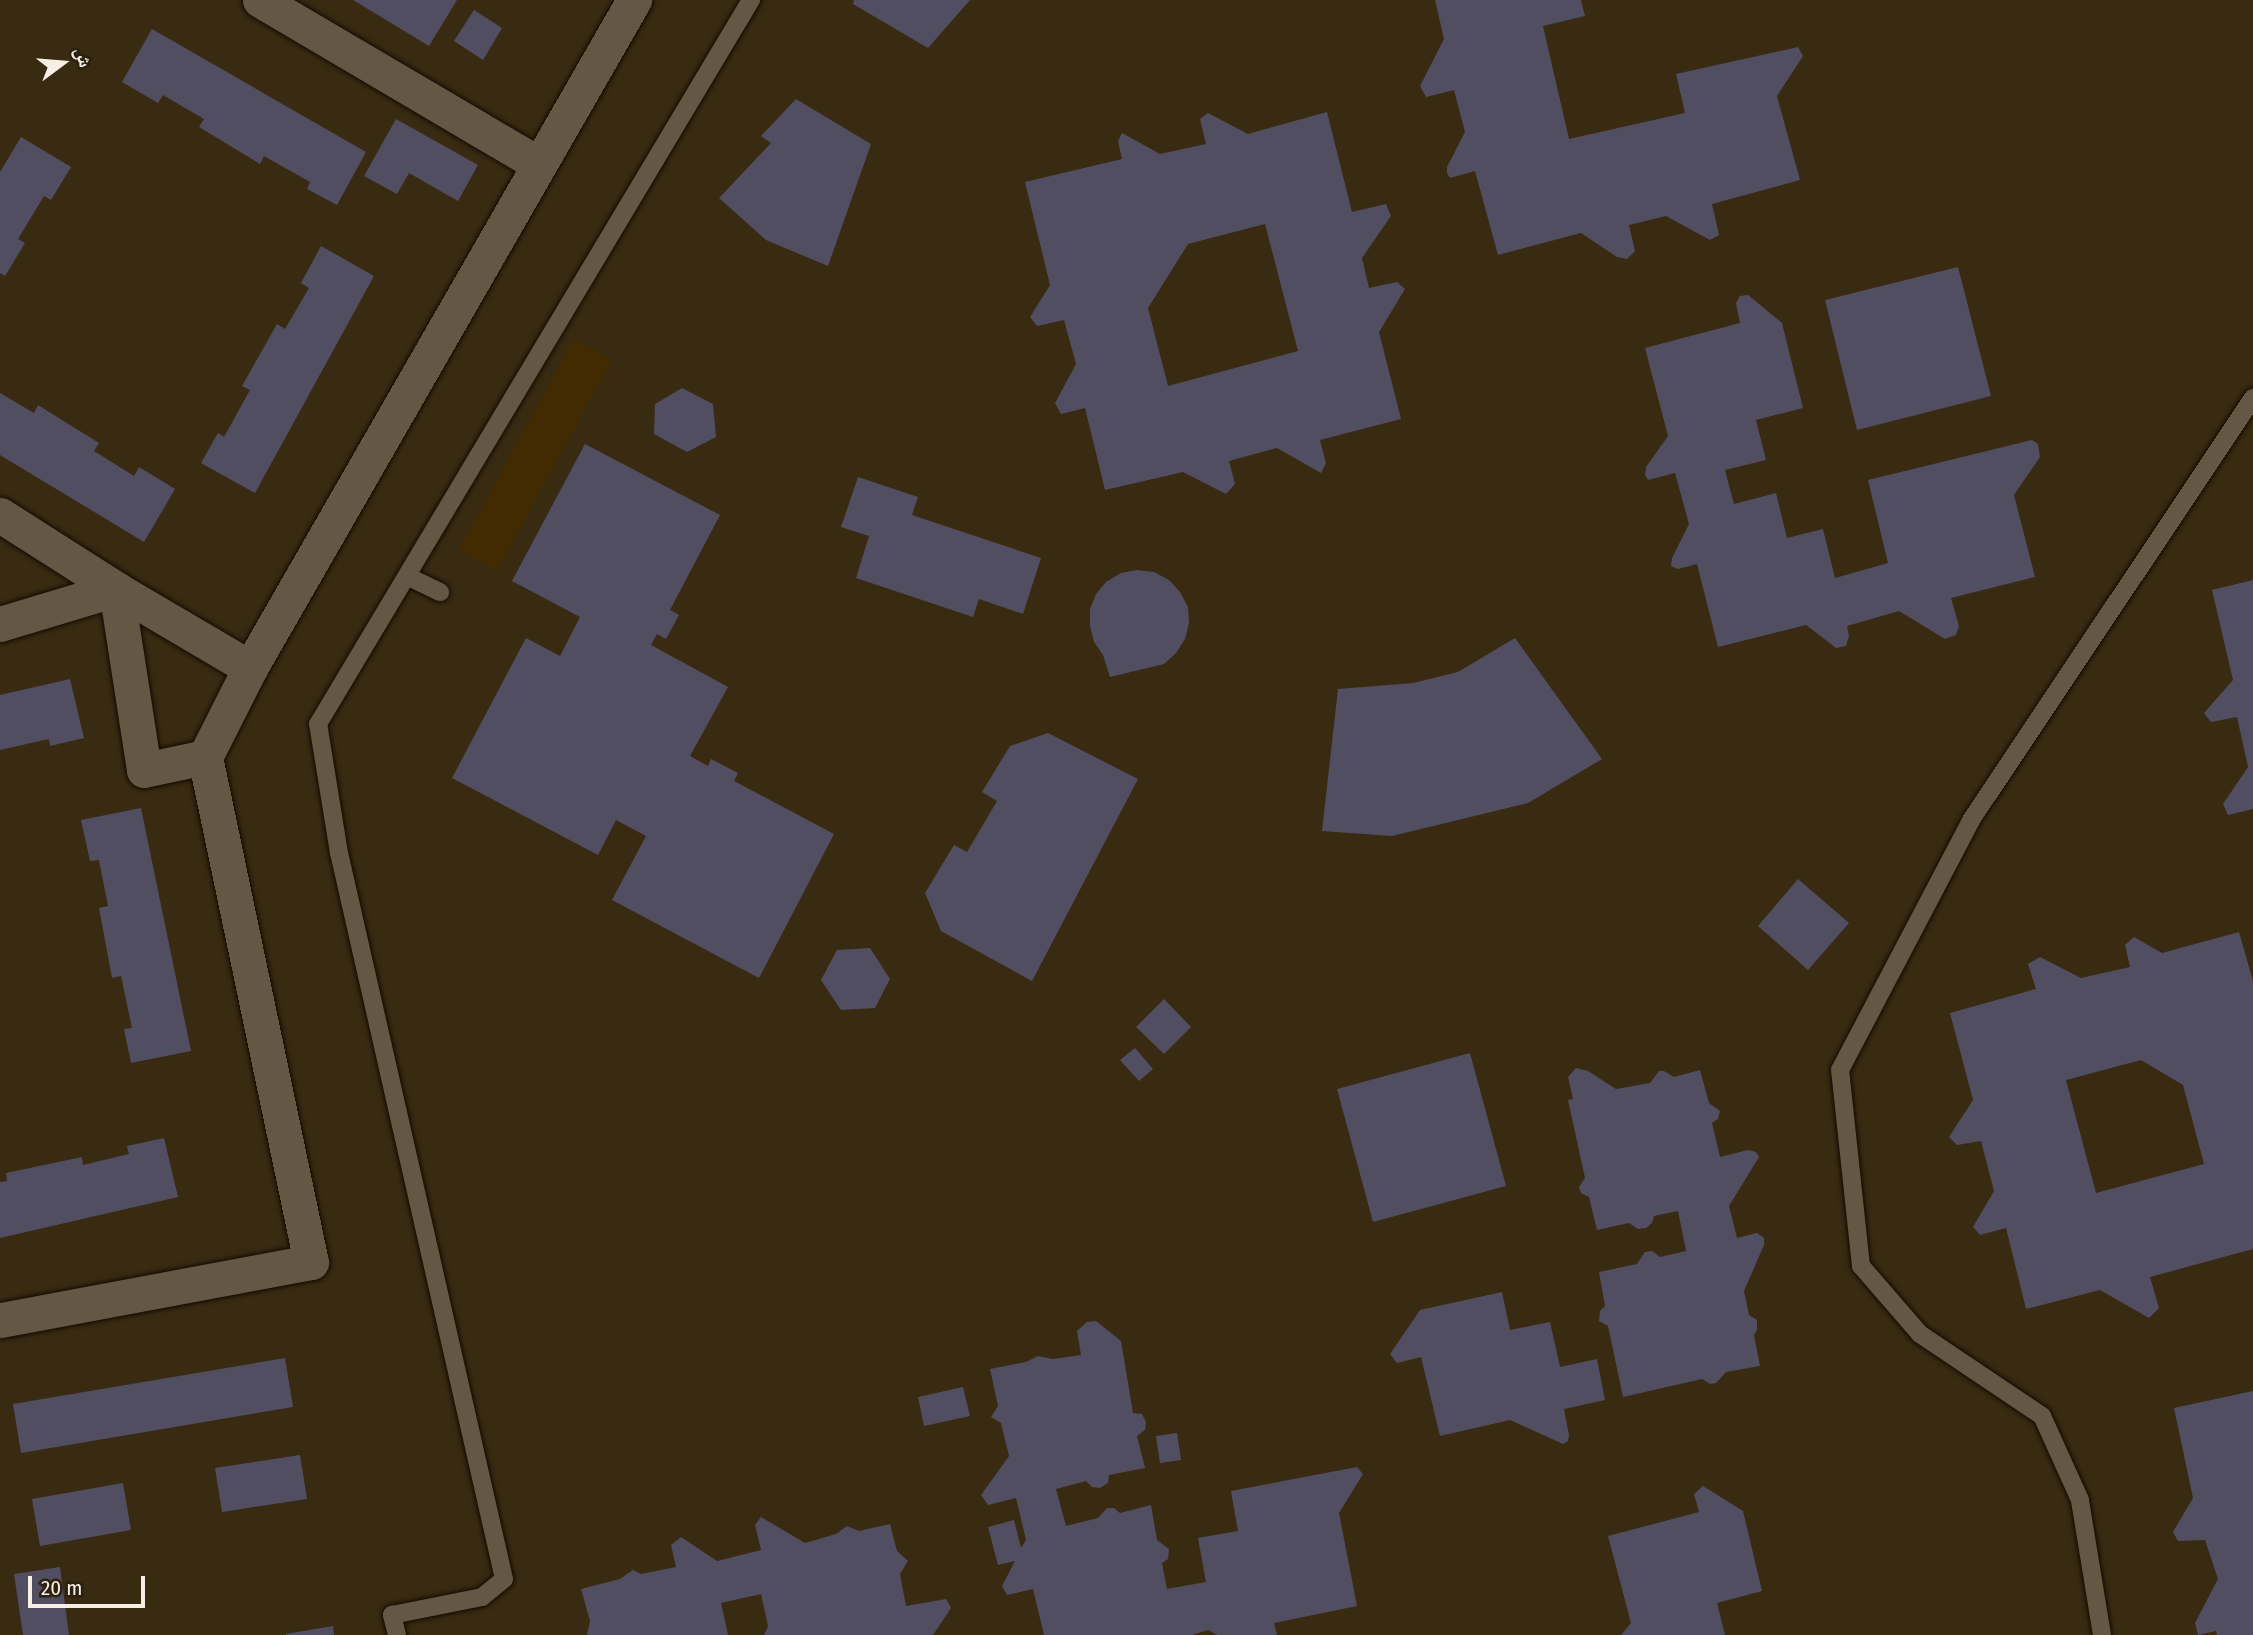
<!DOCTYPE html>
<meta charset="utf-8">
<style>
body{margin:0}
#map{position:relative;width:2253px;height:1635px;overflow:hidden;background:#2c2110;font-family:"Fira Sans Condensed","Noto Naskh Arabic",sans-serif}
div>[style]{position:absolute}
.built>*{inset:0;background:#392a12}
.green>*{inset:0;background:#422b00}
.building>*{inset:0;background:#524e62}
.roads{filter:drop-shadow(0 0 2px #140a00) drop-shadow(0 0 2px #140a00)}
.lane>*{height:18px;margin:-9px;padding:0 9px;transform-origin:9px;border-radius:9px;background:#645845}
.street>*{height:35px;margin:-17.5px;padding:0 17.5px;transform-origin:17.5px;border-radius:17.5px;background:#645845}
span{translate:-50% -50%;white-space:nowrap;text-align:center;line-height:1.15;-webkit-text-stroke:6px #2c2110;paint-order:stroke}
.north{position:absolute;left:28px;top:28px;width:70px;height:70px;-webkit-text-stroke:5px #2c2110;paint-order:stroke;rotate:74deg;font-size:19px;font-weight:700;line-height:28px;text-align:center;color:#f7efe4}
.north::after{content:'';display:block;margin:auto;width:24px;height:32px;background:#f7efe4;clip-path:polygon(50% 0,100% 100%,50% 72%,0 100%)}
.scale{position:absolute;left:28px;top:1576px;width:117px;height:32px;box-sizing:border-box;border:4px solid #f7efe4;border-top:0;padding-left:9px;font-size:21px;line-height:24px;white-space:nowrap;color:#f7efe4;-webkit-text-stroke:5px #2c2110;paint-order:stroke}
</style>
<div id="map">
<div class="built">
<i style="clip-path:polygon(0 0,2253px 0,2253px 1635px,0 1635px)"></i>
</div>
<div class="green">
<i style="clip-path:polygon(574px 339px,612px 360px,497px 571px,459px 550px)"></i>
</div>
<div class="building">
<i style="clip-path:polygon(353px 0,457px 0,429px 46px)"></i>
<i style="clip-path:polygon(854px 0,970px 0,928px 48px,853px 4px)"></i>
<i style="clip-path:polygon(1435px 0,1581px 0,1585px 16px,1543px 26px,1569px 139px,1685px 113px,1676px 74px,1798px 47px,1803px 56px,1777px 96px,1800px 180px,1712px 204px,1719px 235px,1710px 240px,1666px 216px,1629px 225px,1635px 251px,1627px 259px,1617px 257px,1581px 233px,1498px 255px,1475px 171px,1450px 178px,1447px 173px,1447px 167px,1465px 132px,1454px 90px,1426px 97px,1420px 86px,1444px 39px)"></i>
<i style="clip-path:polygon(474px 10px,502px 28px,483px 60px,454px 41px)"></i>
<i style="clip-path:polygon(152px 29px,366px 152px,337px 205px,307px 189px,310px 182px,264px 156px,260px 164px,199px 127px,204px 119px,163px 95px,158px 103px,122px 82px)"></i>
<i style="clip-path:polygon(796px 99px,871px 144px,828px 266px,766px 240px,719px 198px,771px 143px,761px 136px)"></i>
<i style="clip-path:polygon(evenodd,1327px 112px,1352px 212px,1386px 204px,1391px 216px,1362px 258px,1369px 288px,1397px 282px,1405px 289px,1379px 332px,1401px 419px,1320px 440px,1326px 463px,1321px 473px,1277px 448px,1229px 461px,1235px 484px,1226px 494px,1183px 472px,1105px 490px,1085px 408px,1061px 414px,1055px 403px,1076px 364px,1064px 320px,1037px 326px,1030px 317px,1050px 285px,1025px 182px,1122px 159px,1118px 141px,1122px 133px,1160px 154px,1206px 144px,1200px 119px,1208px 113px,1248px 134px,1327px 112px,1265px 224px,1298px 351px,1168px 386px,1148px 308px,1188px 244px,1265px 224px)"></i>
<i style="clip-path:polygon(396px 119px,478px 165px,458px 201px,409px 173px,397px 194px,364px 176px)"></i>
<i style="clip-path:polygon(21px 137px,71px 167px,51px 200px,44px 196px,18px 239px,25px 243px,5px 276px,0 273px,0 172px)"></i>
<i style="clip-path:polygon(321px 246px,374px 276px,255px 493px,201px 463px,218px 433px,224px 437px,250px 390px,242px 386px,277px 324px,285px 329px,309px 288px,301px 283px)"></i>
<i style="clip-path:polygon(1958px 267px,1991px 396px,1857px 430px,1825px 300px)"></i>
<i style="clip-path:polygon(1748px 295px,1782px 323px,1803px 408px,1756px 420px,1766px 460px,1725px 470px,1734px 504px,1776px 493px,1787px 538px,1823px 529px,1835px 578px,1888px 563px,1868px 480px,2032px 440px,2038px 444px,2040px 457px,2014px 495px,2035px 577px,1951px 598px,1959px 626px,1956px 635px,1945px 639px,1899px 611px,1847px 626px,1849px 636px,1846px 646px,1836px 648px,1806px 625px,1718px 647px,1697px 564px,1678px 569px,1671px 566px,1672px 558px,1689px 524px,1675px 473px,1648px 480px,1645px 475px,1646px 467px,1668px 436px,1645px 348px,1740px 323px,1736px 303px,1740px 296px)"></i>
<i style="clip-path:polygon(682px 388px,713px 404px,716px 437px,687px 452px,654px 434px,655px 404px)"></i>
<i style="clip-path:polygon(0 393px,34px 413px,38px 405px,99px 443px,94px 451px,134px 476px,139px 467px,175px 489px,144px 542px,0 455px)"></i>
<i style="clip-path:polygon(585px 444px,720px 515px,670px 610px,679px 615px,666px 639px,657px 634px,651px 645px,728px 687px,690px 756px,708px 766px,711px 759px,738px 773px,734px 781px,834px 834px,759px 978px,612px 900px,646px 836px,616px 820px,598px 855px,452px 778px,526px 638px,560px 656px,580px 617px,512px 581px)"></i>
<i style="clip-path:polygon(858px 477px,918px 497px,912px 515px,1041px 558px,1023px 614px,979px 599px,973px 617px,856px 578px,869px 536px,841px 527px)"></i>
<i style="clip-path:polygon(1137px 570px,1154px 572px,1169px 580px,1180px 592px,1188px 607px,1189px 623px,1185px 639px,1176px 653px,1164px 664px,1110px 677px,1103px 655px,1094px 642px,1090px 626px,1090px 609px,1096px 594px,1106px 582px,1121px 573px)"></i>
<i style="clip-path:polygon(2253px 580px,2253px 809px,2228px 815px,2223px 804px,2248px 767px,2237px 717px,2211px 722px,2204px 713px,2233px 680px,2212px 590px)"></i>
<i style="clip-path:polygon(1515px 638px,1602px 759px,1528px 803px,1392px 836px,1322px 831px,1338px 689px,1413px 683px,1458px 672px)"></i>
<i style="clip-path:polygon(70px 679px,84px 738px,50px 746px,49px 739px,0 750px,0 695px)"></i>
<i style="clip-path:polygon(1048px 733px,1138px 779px,1032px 981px,941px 931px,925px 893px,954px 845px,967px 852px,997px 801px,982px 792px,1010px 746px)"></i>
<i style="clip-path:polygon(141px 808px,191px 1051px,131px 1063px,124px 1029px,132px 1028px,121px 976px,112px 978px,99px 908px,108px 906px,99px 860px,90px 861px,81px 820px)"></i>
<i style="clip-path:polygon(1798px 879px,1849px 923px,1808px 970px,1758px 926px)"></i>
<i style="clip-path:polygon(evenodd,2239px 932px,2253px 981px,2253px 1249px,2150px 1277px,2159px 1308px,2149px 1318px,2100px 1290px,2026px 1309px,2006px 1228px,1980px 1235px,1973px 1227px,1994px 1191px,1981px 1141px,1957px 1145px,1949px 1137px,1973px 1100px,1950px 1013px,2036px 989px,2028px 964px,2040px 957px,2081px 978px,2130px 967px,2125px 945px,2134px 937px,2162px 953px,2239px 932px,2141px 1060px,2183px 1085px,2204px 1164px,2096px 1193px,2066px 1080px,2141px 1060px)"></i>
<i style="clip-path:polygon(870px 948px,890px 979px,875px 1008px,841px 1010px,821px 980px,837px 950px)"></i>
<i style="clip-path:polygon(1164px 999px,1191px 1027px,1164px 1054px,1136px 1027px)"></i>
<i style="clip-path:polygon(1135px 1048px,1153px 1069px,1139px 1081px,1120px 1060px)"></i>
<i style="clip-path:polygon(1470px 1053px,1506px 1186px,1373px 1222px,1337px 1089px)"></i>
<i style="clip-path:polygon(1576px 1068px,1588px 1071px,1616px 1089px,1650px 1083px,1659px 1071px,1664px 1071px,1674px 1077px,1700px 1070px,1709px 1103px,1720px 1111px,1718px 1119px,1712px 1123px,1720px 1157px,1748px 1150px,1756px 1152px,1759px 1157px,1729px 1206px,1737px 1238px,1757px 1233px,1764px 1238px,1764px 1245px,1744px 1291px,1749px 1315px,1757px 1320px,1757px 1330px,1754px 1335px,1760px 1366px,1726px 1372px,1716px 1383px,1710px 1384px,1702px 1379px,1623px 1397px,1608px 1326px,1599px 1321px,1600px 1311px,1605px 1306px,1599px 1272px,1637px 1264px,1645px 1252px,1652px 1251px,1660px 1257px,1686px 1251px,1678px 1211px,1654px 1216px,1652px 1223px,1646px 1228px,1638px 1229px,1629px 1223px,1597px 1230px,1589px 1197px,1581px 1193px,1579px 1187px,1585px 1178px,1568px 1100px,1573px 1099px,1568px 1077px)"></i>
<i style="clip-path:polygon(164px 1138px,178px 1197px,0 1238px,0 1182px,7px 1181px,6px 1173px,82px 1157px,83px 1165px,129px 1154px,127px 1146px)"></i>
<i style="clip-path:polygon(1502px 1292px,1510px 1330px,1550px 1322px,1560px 1367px,1597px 1359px,1605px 1400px,1564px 1409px,1569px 1435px,1568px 1441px,1563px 1444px,1510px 1420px,1440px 1436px,1421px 1357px,1397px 1363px,1390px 1354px,1420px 1310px)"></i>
<i style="clip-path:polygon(1096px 1321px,1121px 1341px,1133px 1413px,1142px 1414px,1146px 1422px,1145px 1430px,1137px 1436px,1145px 1468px,1109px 1475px,1108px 1483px,1100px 1488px,1092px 1487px,1086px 1481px,1056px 1489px,1066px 1526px,1098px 1518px,1107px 1508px,1114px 1508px,1120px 1513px,1151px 1505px,1157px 1540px,1169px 1549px,1168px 1559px,1162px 1563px,1167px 1589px,1206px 1582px,1198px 1538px,1238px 1531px,1231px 1491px,1357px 1467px,1363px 1474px,1339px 1513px,1357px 1606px,1274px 1623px,1277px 1635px,1217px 1635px,1208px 1630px,1192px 1635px,1044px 1635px,1033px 1589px,1007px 1595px,1002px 1586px,1015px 1561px,998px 1565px,988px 1527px,1014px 1520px,1021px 1548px,1026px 1540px,1016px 1498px,988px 1505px,981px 1495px,1009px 1456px,1001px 1423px,991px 1417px,998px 1406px,990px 1369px,1026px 1362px,1038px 1356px,1053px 1359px,1081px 1355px,1077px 1331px,1087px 1322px)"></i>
<i style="clip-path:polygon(285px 1358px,293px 1407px,21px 1453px,13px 1404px)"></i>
<i style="clip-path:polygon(963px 1387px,970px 1416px,924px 1426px,918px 1397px)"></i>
<i style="clip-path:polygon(2253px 1391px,2253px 1635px,2217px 1635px,2216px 1631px,2198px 1635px,2195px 1623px,2218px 1579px,2205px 1540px,2178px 1541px,2173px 1532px,2193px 1498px,2174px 1408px)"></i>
<i style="clip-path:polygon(1177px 1433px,1181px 1460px,1160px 1463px,1156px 1436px)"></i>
<i style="clip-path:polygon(300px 1455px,307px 1499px,222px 1512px,215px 1468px)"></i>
<i style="clip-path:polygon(123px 1483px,131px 1530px,40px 1546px,32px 1499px)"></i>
<i style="clip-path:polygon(1703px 1486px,1743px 1511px,1762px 1591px,1717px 1603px,1725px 1635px,1621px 1635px,1631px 1623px,1608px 1536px,1699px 1512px,1694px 1494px)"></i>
<i style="clip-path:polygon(761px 1517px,805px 1543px,836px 1534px,847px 1526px,859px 1531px,890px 1524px,897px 1551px,908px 1561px,900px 1574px,906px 1606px,946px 1599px,951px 1608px,933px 1635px,764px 1635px,768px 1626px,761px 1594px,721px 1603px,728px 1635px,587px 1635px,590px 1621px,581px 1589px,620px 1579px,633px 1570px,641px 1574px,676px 1567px,671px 1545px,681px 1537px,717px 1561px,761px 1550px,755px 1525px)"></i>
<i style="clip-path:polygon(60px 1567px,69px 1635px,23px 1635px,14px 1574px)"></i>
<i style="clip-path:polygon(333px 1626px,334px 1635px,286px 1635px,286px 1634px)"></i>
</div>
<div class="roads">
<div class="lane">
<i style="left:407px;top:576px;width:37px;rotate:26deg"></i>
<i style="left:397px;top:1635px;width:21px;rotate:-104deg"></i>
<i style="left:392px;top:1615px;width:92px;rotate:-11.3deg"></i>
<i style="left:482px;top:1597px;width:28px;rotate:-39deg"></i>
<i style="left:504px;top:1579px;width:745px;rotate:-102.8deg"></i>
<i style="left:339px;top:853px;width:131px;rotate:-99.2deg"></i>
<i style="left:318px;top:724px;width:844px;rotate:-59.12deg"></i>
<i style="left:2102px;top:1635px;width:137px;rotate:-99.3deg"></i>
<i style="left:2080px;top:1500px;width:92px;rotate:-114.3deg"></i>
<i style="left:2042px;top:1416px;width:147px;rotate:-146.1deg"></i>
<i style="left:1920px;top:1334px;width:90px;rotate:-130.9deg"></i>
<i style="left:1861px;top:1266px;width:197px;rotate:-96.1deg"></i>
<i style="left:1840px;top:1070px;width:282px;rotate:-62.3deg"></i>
<i style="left:1971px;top:820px;width:508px;rotate:-56.25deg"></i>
</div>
<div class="street">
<i style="left:260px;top:0;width:323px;rotate:30.5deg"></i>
<i style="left:0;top:515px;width:138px;rotate:32.5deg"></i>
<i style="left:116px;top:589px;width:156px;rotate:30.5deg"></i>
<i style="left:250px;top:668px;width:100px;rotate:116.8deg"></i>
<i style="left:205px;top:757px;width:516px;rotate:78.15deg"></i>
<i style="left:311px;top:1262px;width:316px;rotate:169.4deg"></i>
<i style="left:0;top:624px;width:121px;rotate:-16.8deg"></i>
<i style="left:116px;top:589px;width:183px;rotate:81.2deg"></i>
<i style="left:144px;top:770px;width:62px;rotate:-12deg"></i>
<i style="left:250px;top:668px;width:771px;rotate:-60.11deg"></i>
</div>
</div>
<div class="north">ش</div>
<div class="scale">20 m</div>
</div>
